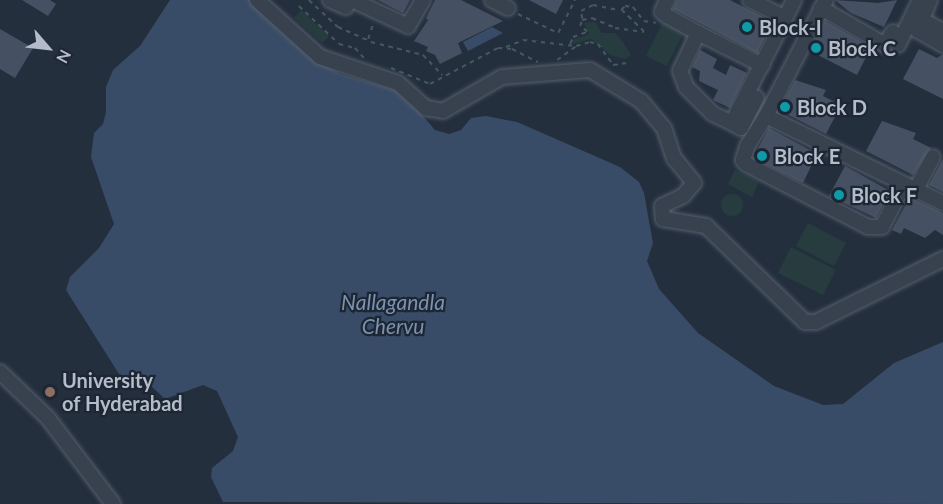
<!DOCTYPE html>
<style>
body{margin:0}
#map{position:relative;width:943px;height:504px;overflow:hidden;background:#242f3e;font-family:Lato,sans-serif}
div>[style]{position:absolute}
.green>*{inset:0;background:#263c3f}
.round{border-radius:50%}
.water>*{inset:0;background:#394c67}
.building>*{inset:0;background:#455162}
.path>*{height:1.5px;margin-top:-0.75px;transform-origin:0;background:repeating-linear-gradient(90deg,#44595c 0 4.5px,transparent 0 9px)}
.roads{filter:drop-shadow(0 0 2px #565f6c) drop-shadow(0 0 2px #565f6c)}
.minor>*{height:14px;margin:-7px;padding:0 7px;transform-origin:7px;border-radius:7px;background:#38414e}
.dots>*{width:16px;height:16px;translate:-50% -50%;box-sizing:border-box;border:3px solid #1d2633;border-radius:50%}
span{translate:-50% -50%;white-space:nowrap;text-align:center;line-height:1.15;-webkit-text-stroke:4.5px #1d2633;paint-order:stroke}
.poi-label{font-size:20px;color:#b4bcc9;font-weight:700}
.left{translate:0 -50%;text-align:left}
.water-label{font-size:21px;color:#7c92b1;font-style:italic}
.north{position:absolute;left:18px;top:18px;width:60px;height:60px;-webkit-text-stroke:4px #1d2633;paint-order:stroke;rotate:118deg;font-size:16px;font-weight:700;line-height:24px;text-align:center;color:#b4bcc9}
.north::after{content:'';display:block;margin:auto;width:21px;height:27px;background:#b4bcc9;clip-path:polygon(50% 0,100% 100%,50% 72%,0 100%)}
</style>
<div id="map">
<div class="green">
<i style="clip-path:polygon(301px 10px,329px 36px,322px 43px,294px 18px)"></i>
<i style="clip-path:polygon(595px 22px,602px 33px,615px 33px,621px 39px,631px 55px,625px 59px,610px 55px,591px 39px,573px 44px,572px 40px,589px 34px,584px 23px)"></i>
<i style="clip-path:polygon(663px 22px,684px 32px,667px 66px,646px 56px)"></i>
<i style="clip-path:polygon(735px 170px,759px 182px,752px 197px,728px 184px)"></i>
<i class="round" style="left:721px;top:194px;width:22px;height:22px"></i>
<i style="clip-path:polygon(808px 223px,846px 243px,834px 266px,796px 246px)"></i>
<i style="clip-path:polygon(791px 247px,836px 270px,823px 295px,778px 273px)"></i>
</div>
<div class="water">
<i style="clip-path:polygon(170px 0,253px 0,316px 61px,341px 74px,402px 92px,435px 130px,449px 134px,461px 130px,471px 118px,486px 116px,517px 122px,620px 167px,639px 182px,644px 193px,653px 243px,647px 261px,659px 289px,698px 333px,774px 386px,823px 405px,843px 404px,894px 363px,943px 342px,943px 504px,223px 502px,211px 477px,212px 468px,233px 451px,238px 437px,217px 391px,203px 385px,165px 399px,146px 381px,119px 374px,66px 290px,70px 277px,99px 248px,114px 224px,91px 157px,94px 133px,103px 124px,106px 112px,106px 87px,113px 70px,140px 46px)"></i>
<i style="clip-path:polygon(492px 27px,503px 33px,468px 51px,463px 42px)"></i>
</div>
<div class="building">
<i style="clip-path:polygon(22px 0,50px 0,56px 4px,48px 16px)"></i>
<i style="clip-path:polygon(378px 0,410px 0,403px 13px)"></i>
<i style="clip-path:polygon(435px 0,461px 0,503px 21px,458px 43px,462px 53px,440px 64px,435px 55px,426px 51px,428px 47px,414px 41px,428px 20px,426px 18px)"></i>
<i style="clip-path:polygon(529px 0,563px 0,556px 14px)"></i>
<i style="clip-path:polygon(676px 0,730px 0,773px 22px,757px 53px,673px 9px)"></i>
<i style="clip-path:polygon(835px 0,878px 3px,897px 0,884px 27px,851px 13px)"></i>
<i style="clip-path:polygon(825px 21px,871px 47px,857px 75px,810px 51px)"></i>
<i style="clip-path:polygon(0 29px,33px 48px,15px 78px,0 69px)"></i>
<i style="clip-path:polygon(919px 49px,937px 58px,943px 54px,943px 99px,903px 79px)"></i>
<i style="clip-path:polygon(700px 50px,717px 59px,713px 68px,726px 75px,730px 65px,747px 73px,730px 108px,713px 100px,718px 90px,699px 81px,700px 71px,692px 67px)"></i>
<i style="clip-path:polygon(795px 80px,826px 90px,823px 96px,841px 105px,826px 134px,779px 110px)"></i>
<i style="clip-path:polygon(882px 121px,916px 133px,913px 139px,931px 148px,913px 175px,866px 151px)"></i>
<i style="clip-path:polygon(769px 128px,817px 154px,803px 183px,753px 158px)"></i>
<i style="clip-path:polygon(943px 159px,943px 192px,929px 185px)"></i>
<i style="clip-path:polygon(845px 166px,890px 191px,876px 218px,829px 196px)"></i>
<i style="clip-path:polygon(910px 197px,943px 213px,943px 235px,935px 230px,925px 238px,904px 228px,901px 234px,892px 230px)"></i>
</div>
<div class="path">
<i style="left:309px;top:0;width:40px;rotate:43deg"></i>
<i style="left:338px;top:27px;width:36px;rotate:24deg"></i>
<i style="left:371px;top:42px;width:54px;rotate:14deg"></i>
<i style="left:423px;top:55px;width:28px;rotate:46deg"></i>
<i style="left:299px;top:6px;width:55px;rotate:43.5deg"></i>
<i style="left:339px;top:44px;width:16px;rotate:14deg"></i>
<i style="left:355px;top:48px;width:15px;rotate:48deg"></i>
<i style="left:518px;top:14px;width:44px;rotate:25.4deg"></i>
<i style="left:558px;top:33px;width:37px;rotate:-63deg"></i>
<i style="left:582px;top:19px;width:8px;rotate:-97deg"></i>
<i style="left:581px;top:11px;width:13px;rotate:-27deg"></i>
<i style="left:593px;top:5px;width:26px;rotate:11deg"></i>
<i style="left:368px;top:39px;width:16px;rotate:-72deg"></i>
<i style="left:570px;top:44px;width:8px;rotate:-67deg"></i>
<i style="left:573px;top:37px;width:15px;rotate:-20deg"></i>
<i style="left:587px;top:32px;width:9px;rotate:-139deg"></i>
<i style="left:580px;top:26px;width:6px;rotate:-72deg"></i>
<i style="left:582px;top:20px;width:10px;rotate:-11deg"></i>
<i style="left:592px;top:18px;width:25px;rotate:23deg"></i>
<i style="left:615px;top:28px;width:29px;rotate:8deg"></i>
<i style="left:644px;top:32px;width:32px;rotate:-136deg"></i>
<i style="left:621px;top:10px;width:6px;rotate:-45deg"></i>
<i style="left:625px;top:6px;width:8px;rotate:7deg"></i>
<i style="left:633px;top:7px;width:18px;rotate:52deg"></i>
<i style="left:644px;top:21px;width:12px;rotate:9deg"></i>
<i style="left:506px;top:47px;width:18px;rotate:-22deg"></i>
<i style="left:523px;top:40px;width:52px;rotate:6.6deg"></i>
<i style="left:557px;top:60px;width:24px;rotate:-36deg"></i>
<i style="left:576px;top:46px;width:15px;rotate:-16deg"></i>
<i style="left:590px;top:42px;width:8px;rotate:14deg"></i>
<i style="left:598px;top:44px;width:26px;rotate:54deg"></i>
<i style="left:613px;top:65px;width:14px;rotate:-8deg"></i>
<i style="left:391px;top:68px;width:42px;rotate:22.3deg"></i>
<i style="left:430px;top:84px;width:77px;rotate:-27.9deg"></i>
<i style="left:498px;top:48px;width:14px;rotate:4deg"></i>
<i style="left:512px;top:49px;width:29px;rotate:27deg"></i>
</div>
<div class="roads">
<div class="minor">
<i style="left:257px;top:0;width:85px;rotate:42.1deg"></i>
<i style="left:320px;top:57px;width:82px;rotate:18.4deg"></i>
<i style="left:398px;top:83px;width:38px;rotate:42deg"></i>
<i style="left:426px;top:108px;width:17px;rotate:10deg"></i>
<i style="left:443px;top:111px;width:68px;rotate:-30deg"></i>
<i style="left:502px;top:77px;width:88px;rotate:-4.5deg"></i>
<i style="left:590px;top:70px;width:60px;rotate:31.3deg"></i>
<i style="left:641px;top:101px;width:35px;rotate:50deg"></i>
<i style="left:664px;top:128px;width:32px;rotate:72deg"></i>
<i style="left:674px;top:158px;width:32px;rotate:51deg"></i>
<i style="left:694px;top:183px;width:17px;rotate:130deg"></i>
<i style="left:683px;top:196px;width:23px;rotate:155deg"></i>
<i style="left:662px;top:206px;width:13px;rotate:86deg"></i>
<i style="left:663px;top:219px;width:44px;rotate:9.2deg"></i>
<i style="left:706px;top:226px;width:138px;rotate:44.1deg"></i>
<i style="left:805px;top:322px;width:11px"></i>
<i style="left:816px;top:322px;width:142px;rotate:-26.4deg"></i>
<i style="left:330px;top:0;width:17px;rotate:24deg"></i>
<i style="left:346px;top:7px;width:8px;rotate:-67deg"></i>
<i style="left:352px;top:0;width:62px;rotate:24.9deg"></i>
<i style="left:408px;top:26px;width:30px;rotate:-60deg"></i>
<i style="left:492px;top:0;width:18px;rotate:27deg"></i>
<i style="left:667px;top:0;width:13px;rotate:113deg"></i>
<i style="left:662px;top:12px;width:6px;rotate:39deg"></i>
<i style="left:667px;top:16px;width:35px;rotate:29deg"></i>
<i style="left:698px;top:33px;width:42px;rotate:115.3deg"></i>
<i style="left:680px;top:71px;width:17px;rotate:69deg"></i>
<i style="left:686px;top:87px;width:38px;rotate:45deg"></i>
<i style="left:713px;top:114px;width:21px;rotate:25deg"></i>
<i style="left:732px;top:123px;width:138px;rotate:-63.2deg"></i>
<i style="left:750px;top:0;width:39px;rotate:27deg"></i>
<i style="left:826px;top:0;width:131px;rotate:117.3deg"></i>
<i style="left:766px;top:116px;width:197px;rotate:26.2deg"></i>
<i style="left:930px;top:0;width:33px;rotate:113deg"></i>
<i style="left:917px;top:30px;width:30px;rotate:30deg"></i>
<i style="left:821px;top:8px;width:74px;rotate:30deg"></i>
<i style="left:885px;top:45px;width:15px;rotate:-58deg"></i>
<i style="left:922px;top:20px;width:24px;rotate:28deg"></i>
<i style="left:698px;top:33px;width:72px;rotate:26.6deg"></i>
<i style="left:898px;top:45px;width:50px;rotate:-63.9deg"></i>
<i style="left:766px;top:116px;width:36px;rotate:122deg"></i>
<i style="left:747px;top:147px;width:14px;rotate:107deg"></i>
<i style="left:743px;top:160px;width:5px;rotate:53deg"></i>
<i style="left:746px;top:164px;width:137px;rotate:27.3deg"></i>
<i style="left:868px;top:227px;width:14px"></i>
<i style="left:882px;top:227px;width:48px;rotate:-62.9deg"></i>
<i style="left:732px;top:123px;width:10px;rotate:29deg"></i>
<i style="left:741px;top:128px;width:34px;rotate:-63deg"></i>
<i style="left:916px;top:189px;width:36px;rotate:-62deg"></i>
<i style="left:0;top:372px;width:65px;rotate:43.8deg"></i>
<i style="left:47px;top:417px;width:109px;rotate:52.8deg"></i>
</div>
</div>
<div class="dots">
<i style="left:747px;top:27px;background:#0f9aa8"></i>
<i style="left:816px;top:48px;background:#0f9aa8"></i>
<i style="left:785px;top:107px;background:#0f9aa8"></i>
<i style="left:762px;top:156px;background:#0f9aa8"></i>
<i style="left:839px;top:195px;background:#0f9aa8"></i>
<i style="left:50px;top:392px;background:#8d6e63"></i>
</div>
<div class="poi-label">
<span class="left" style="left:759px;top:27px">Block-I</span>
<span class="left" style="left:828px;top:48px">Block C</span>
<span class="left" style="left:797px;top:107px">Block D</span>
<span class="left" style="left:774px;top:156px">Block E</span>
<span class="left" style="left:851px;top:195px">Block F</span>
<span class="left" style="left:62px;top:392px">University<br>of Hyderabad</span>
</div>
<div class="water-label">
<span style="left:393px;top:314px">Nallagandla<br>Chervu</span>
</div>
<div class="north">N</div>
</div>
